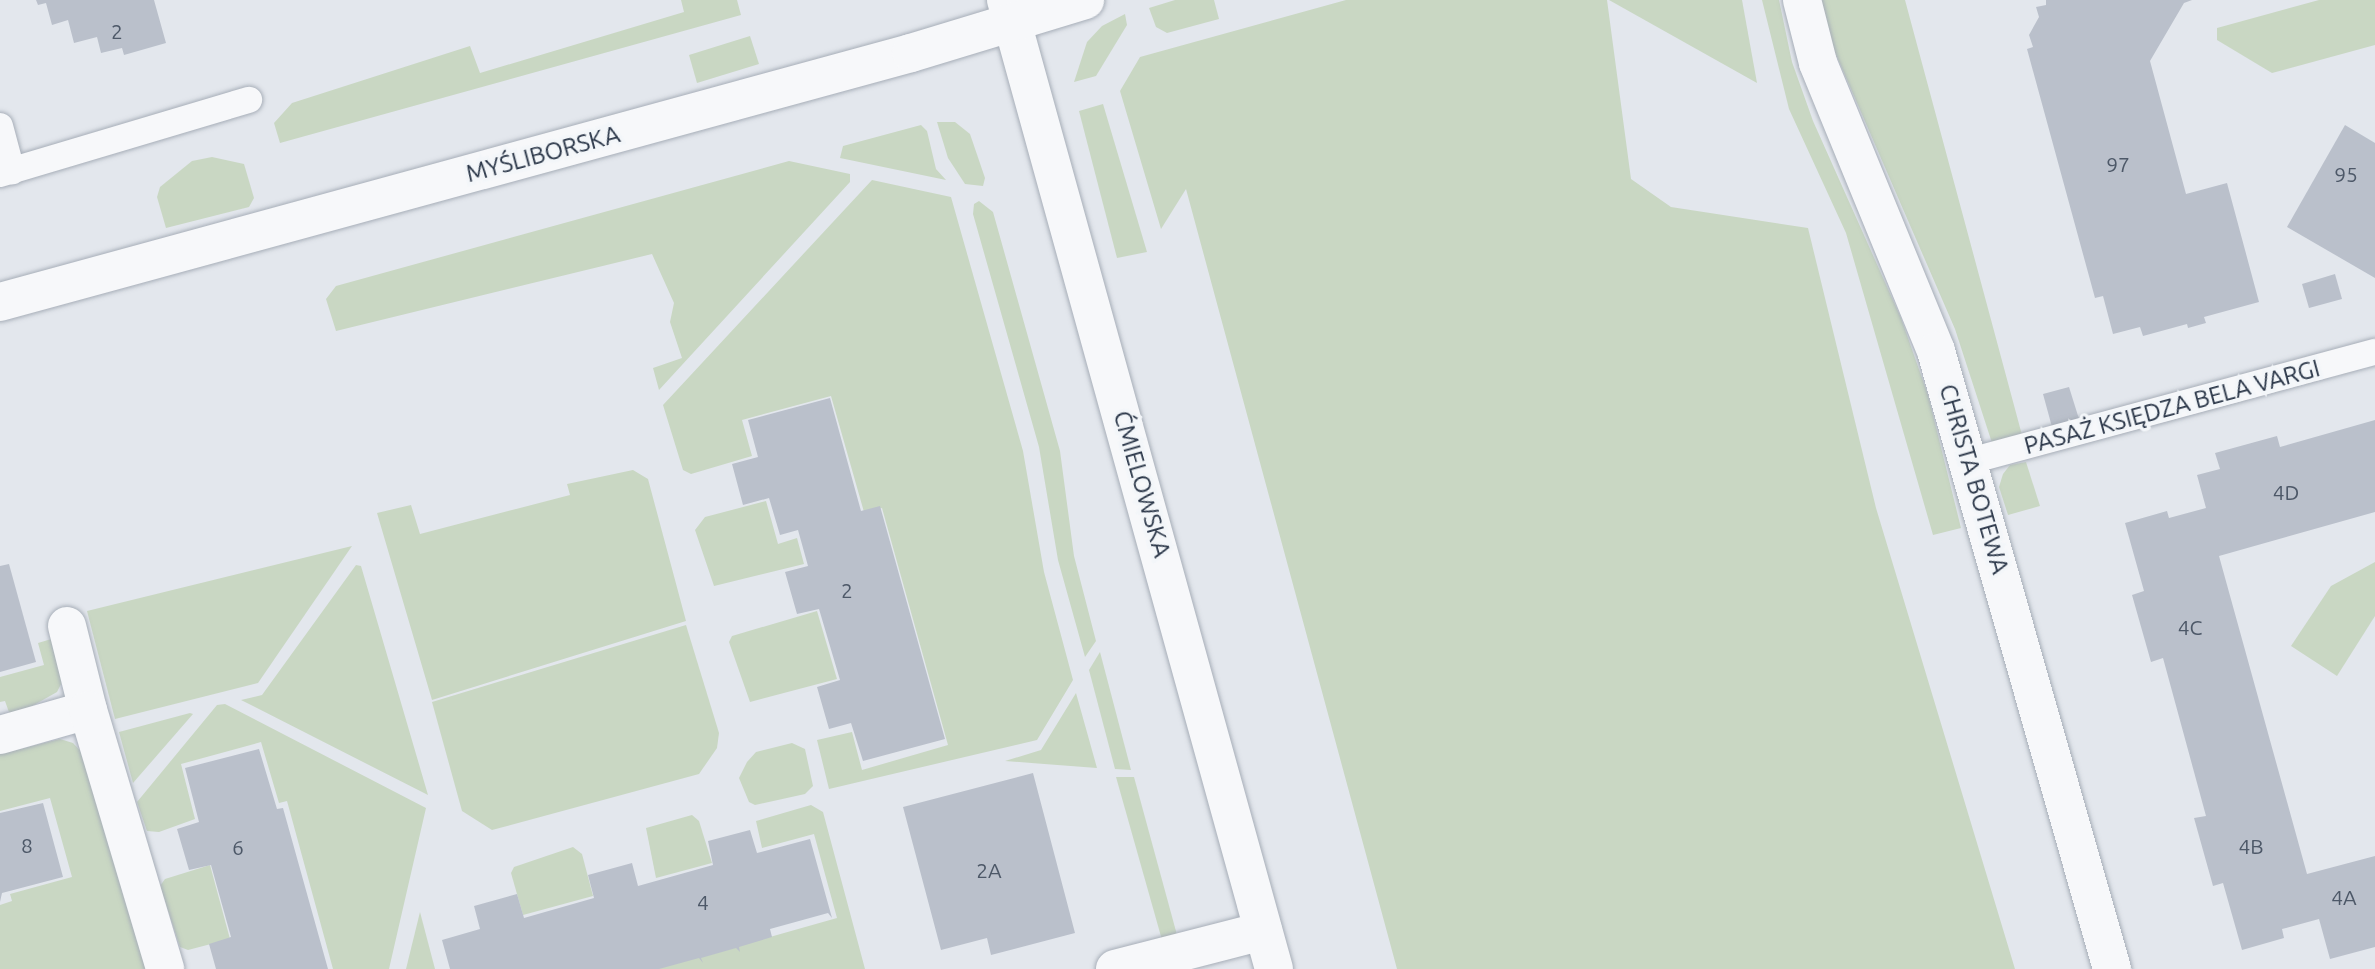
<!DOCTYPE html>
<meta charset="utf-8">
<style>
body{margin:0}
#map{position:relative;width:2375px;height:969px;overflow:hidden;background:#e3e7ed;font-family:Ubuntu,sans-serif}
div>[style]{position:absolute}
.green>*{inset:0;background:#c9d7c3}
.building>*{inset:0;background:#bac0cb}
.roads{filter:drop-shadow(0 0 2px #a7aeb8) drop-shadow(0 0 2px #a7aeb8)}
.lane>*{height:26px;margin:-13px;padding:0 13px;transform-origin:13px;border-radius:13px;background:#f7f8fa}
.street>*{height:38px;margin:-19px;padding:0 19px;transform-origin:19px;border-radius:19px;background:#f7f8fa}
span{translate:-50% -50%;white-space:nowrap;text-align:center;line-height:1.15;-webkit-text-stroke:7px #f3f6f9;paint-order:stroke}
.number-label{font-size:21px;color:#4d5868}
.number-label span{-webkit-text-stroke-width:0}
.street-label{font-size:24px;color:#293547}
</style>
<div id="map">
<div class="green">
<i style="clip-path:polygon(681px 0,737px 0,741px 15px,280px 143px,274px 123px,292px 103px,470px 46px,480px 73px,684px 12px)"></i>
<i style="clip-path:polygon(1175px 0,1214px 0,1219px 19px,1167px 33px,1156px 27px,1149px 8px)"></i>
<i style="clip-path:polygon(1346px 0,1607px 0,1631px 179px,1671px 207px,1808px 228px,1876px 508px,2015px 969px,1397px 969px,1186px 189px,1161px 229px,1120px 91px,1140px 57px)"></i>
<i style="clip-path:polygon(1609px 0,1742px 0,1757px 83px)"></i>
<i style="clip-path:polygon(1762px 0,1779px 0,1792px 62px,1813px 121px,1901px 318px,1928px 395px,1961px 528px,1933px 535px,1846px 233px,1789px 109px)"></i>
<i style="clip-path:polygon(1822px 0,1905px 0,2022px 435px,1992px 443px,1955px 329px,1828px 36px)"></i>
<i style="clip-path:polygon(2319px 0,2375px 0,2375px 45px,2272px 73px,2217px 40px,2217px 28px)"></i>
<i style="clip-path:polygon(1125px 14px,1127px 25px,1096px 76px,1074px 82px,1087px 42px,1102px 26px)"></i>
<i style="clip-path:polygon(750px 36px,759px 64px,697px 83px,689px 55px)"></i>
<i style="clip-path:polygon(1103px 104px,1147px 252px,1117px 258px,1079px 111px)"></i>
<i style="clip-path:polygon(937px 122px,955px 122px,970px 134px,985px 178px,983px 186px,965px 184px,948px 158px)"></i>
<i style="clip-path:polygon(921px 125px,927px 131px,936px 169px,946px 180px,840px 158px,843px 146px)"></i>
<i style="clip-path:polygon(212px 157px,244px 164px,254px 198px,249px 207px,166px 228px,157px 197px,160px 187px,192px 161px)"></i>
<i style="clip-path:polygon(789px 161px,850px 174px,850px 182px,659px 390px,653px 368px,682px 358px,670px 322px,674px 303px,652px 254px,336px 331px,326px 299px,336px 286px)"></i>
<i style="clip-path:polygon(872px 180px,951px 197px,1023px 451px,1044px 572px,1073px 680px,1037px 740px,829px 789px,817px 740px,852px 732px,862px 770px,948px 745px,882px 508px,864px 512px,831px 396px,742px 420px,752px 456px,691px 474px,683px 470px,663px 405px)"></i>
<i style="clip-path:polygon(979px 201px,993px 212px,1060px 451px,1074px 556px,1096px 641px,1085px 657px,1058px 560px,1039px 447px,973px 214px,974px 204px)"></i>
<i style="clip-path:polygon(2026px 462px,2040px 506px,2008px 515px,1999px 487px,2003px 474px,2010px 465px)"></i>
<i style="clip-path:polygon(633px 470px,648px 479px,686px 621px,432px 700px,377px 513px,411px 505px,420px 534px,570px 495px,567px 484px)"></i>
<i style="clip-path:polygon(766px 501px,778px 544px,797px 538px,804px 564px,714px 586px,695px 530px,705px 517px)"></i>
<i style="clip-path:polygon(352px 546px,258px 683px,115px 719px,87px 611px)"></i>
<i style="clip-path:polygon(2375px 562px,2375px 616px,2337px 676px,2291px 646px,2331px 586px)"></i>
<i style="clip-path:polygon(356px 565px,361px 566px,428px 795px,241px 700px,262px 695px)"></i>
<i style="clip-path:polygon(817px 611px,837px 679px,750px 702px,729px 642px,732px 636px)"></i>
<i style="clip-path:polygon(686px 625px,719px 733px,717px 748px,699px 774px,492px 830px,462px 811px,432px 702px)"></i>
<i style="clip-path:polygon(58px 637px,62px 682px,57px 692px,11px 718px,5px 701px,0 702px,0 677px,44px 665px,38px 643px)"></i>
<i style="clip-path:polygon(1100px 652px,1131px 770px,1115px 769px,1089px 670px)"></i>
<i style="clip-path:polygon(1076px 693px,1097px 768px,1005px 761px,1041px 750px)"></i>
<i style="clip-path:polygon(225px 704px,426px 808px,389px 969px,333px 969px,287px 801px,279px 803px,261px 742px,181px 764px,195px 819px,159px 832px,147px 831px,137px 802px,217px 705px)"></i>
<i style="clip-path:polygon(190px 713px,193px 714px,133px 783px,119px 732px)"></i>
<i style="clip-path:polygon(60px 739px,73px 743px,87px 758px,148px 969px,0 969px,0 905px,12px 901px,10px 894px,72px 877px,50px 798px,0 811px,0 754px)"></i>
<i style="clip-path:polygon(792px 743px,805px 749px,813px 786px,805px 794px,755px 805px,749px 802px,739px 778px,747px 762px,756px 752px)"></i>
<i style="clip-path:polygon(1116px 777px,1134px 777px,1177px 935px,1162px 940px)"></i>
<i style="clip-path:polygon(811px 805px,823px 812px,865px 969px,656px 969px,837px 918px,814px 834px,762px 848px,756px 821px)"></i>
<i style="clip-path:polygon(692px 815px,699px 821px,712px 863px,656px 878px,646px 828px)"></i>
<i style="clip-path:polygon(573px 847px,582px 854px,593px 896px,523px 915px,511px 873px,514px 867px)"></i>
<i style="clip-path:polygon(210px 865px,230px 939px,188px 950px,180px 947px,160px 886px,165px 879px)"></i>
<i style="clip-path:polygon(420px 912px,435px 969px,406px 969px)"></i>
</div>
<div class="building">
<i style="clip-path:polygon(36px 0,154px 0,166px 43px,124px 55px,122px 48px,101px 53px,97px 37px,74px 43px,68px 20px,52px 25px,46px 3px,38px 5px)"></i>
<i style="clip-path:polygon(2046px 0,2192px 0,2184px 3px,2150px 61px,2186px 194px,2227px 183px,2259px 302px,2204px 317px,2206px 323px,2188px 328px,2187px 324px,2143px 336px,2140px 327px,2113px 334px,2103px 296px,2095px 298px,2027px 49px,2033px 47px,2029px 35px,2039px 17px,2036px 7px,2046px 5px)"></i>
<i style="clip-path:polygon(2345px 125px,2375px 143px,2375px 278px,2287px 227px)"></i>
<i style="clip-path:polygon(2335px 274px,2342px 299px,2309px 308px,2302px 284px)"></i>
<i style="clip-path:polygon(2069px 387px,2079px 419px,2052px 427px,2043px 394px)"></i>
<i style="clip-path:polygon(830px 398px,861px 511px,880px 506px,945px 739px,863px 761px,851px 723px,829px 729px,817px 687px,840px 680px,819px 609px,797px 614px,785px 572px,808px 566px,798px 530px,780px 535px,769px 498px,743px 505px,732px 464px,758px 457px,748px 420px)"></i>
<i style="clip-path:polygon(2375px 420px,2375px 512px,2219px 556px,2307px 874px,2375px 856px,2375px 947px,2330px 959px,2319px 919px,2282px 929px,2284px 938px,2242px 950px,2223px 883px,2213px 886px,2194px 818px,2206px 816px,2163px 658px,2151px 662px,2132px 595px,2144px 591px,2125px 523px,2167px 511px,2169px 518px,2206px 508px,2197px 475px,2220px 469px,2215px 453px,2277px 436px,2280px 447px)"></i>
<i style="clip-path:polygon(9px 564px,36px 662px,0 672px,0 566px)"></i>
<i style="clip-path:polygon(259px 749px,277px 809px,283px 808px,328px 969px,216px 969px,209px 944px,231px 937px,211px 865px,189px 870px,177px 829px,199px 822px,185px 768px)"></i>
<i style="clip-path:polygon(1033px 773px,1075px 933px,991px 955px,987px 938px,941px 950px,903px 807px)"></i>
<i style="clip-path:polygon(43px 803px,63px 877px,2px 893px,0 902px,0 813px)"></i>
<i style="clip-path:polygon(750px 830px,757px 853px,810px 839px,832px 918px,828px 913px,770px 929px,772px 937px,739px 947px,740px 952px,736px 948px,701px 958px,703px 963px,699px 958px,659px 969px,450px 969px,442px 940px,480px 929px,474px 906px,517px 894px,524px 918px,594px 898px,588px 875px,632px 863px,638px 886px,713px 865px,708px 841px)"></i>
</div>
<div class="roads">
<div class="lane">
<i style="left:0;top:126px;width:47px;rotate:75.1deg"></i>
<i style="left:0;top:174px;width:260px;rotate:-16.6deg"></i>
<i style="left:1970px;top:461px;width:419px;rotate:-15.1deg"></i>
</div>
<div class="street">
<i style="left:1006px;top:0;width:1005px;rotate:74.54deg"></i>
<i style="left:1802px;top:0;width:65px;rotate:75.7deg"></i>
<i style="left:1818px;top:63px;width:311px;rotate:67.7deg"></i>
<i style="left:1936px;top:351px;width:643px;rotate:74.1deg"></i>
<i style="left:0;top:302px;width:944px;rotate:-15.29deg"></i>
<i style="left:911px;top:53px;width:182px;rotate:-16.9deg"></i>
<i style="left:67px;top:626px;width:87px;rotate:76deg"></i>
<i style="left:0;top:735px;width:91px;rotate:-15.9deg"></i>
<i style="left:88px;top:710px;width:270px;rotate:73.4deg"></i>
<i style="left:1115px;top:969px;width:153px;rotate:-14.4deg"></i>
</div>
</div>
<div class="number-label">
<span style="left:117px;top:31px">2</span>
<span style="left:2118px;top:164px">97</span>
<span style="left:2346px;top:174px">95</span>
<span style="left:2286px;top:492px">4D</span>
<span style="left:847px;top:590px">2</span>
<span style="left:2190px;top:627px">4C</span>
<span style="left:27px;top:845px">8</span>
<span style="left:2251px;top:846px">4B</span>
<span style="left:238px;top:847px">6</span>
<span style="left:989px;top:870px">2A</span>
<span style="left:2344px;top:897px">4A</span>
<span style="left:703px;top:902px">4</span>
</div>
<div class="street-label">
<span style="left:543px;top:154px;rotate:-15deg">MYŚLIBORSKA</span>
<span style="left:2172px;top:407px;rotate:-15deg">PASAŻ KSIĘDZA BELA VARGI</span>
<span style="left:1974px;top:479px;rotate:74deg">CHRISTA BOTEWA</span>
<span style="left:1142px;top:484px;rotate:74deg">ĆMIELOWSKA</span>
</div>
</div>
